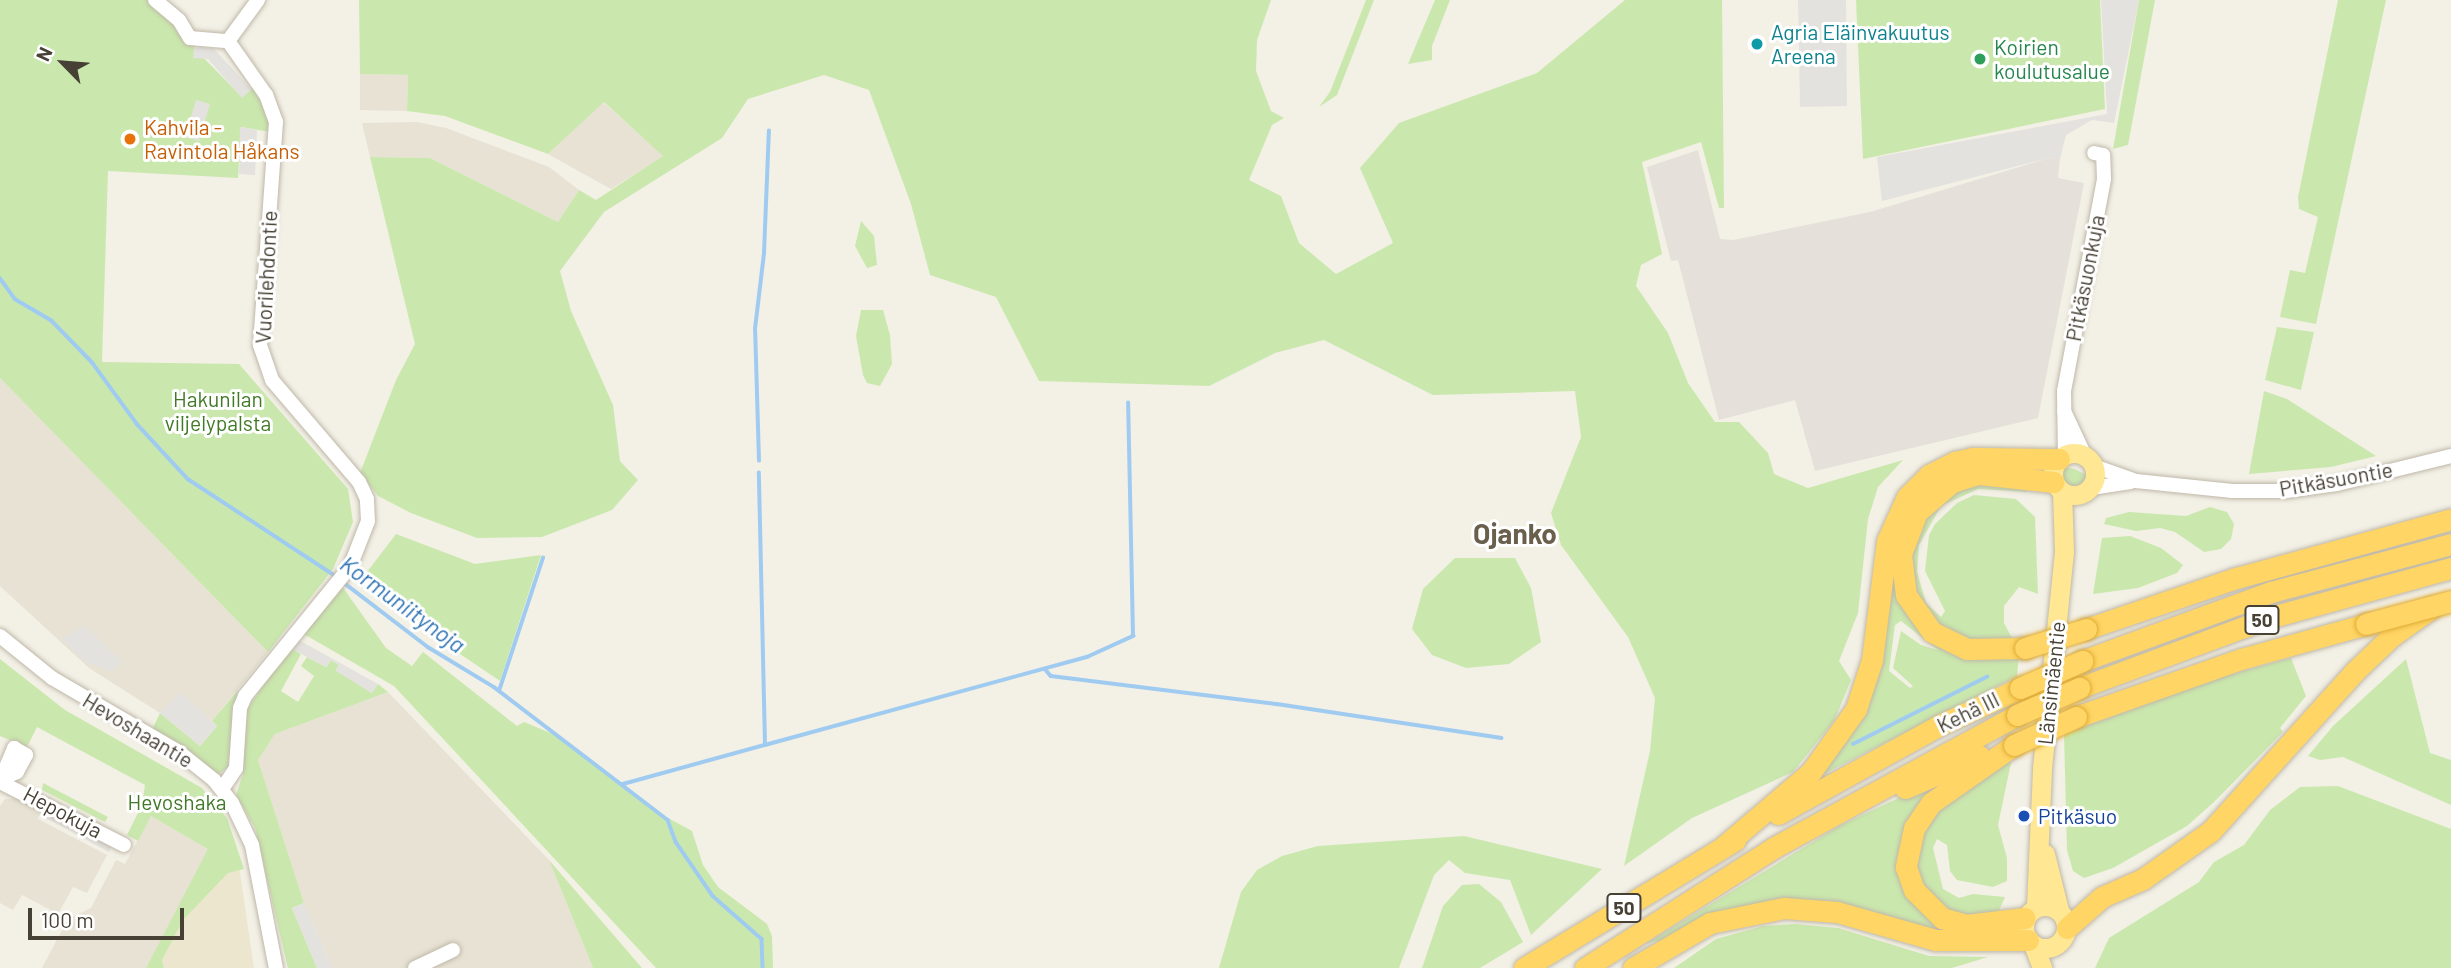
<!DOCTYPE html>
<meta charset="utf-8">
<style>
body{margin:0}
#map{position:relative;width:2451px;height:968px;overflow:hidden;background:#f3f0e6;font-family:Barlow,sans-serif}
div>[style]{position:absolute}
.residential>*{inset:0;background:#e7e2d3}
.industrial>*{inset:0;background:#e5e1da}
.education>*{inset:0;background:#ede6cf}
.green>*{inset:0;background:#cae8ad}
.parking>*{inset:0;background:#e4e2de}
.stream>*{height:3.5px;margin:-1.75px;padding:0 1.75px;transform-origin:1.75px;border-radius:1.75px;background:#a0cbf1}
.roads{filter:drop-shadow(0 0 2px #bfb8a8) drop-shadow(0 0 2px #bfb8a8)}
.minor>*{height:14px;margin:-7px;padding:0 7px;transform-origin:7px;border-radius:7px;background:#fff}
.major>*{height:19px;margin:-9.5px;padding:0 9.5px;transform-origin:9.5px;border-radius:9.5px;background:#ffe793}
.major>.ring{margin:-9.5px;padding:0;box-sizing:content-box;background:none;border:19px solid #ffe793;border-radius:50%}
.highway>*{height:21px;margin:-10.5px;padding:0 10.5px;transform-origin:10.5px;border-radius:10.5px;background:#ffd565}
.bridges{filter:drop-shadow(0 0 2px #e0ab32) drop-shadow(0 0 2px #e0ab32)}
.highway-bridge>*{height:21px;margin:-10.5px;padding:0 10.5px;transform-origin:10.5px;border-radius:10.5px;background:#ffd565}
.dots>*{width:19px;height:19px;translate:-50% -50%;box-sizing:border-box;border:4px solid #fff;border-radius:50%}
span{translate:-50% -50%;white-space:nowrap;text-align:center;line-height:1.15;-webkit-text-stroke:6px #fff;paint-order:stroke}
.shield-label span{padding:2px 5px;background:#fff;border:2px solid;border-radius:5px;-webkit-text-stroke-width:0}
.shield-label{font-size:19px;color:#464035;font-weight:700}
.culture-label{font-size:21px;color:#0d838f}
.left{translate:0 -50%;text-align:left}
.leisure-label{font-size:21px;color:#27864d}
.food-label{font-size:21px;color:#c56008}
.street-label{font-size:21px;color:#464035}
.park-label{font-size:21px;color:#417927}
.transit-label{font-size:21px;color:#164399}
.water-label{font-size:23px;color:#2c72b4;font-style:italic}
.district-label{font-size:28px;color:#695f4c;font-weight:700}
.north{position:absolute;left:28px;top:28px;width:70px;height:70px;-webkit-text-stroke:5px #fff;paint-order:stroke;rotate:295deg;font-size:19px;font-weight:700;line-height:28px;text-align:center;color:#464035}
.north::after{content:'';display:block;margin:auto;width:24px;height:32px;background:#464035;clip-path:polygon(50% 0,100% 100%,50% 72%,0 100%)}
.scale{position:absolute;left:28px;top:908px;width:156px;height:32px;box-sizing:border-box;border:4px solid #464035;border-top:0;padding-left:9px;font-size:21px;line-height:24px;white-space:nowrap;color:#464035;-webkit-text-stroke:5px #fff;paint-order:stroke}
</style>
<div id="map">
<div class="residential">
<i style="clip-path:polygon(360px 74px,408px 75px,407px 111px,360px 110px)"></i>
<i style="clip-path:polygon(603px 102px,664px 156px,611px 189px,548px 154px)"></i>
<i style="clip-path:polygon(417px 122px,446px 128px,549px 167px,579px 190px,558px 222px,430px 158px,370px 157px,362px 123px)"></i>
<i style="clip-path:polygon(0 378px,268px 652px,212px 721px,181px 693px,160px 713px,89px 668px,0 586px)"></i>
<i style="clip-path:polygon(388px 692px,549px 860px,593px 968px,332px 968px,304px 903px,258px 760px,275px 734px)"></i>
<i style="clip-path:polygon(5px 799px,17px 799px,41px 811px,38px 819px,107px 855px,87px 893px,73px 887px,58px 914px,22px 895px,13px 910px,0 903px,0 806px)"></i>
<i style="clip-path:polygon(151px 816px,209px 849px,146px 968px,42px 968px,68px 919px,91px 908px,116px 860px,125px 864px)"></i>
</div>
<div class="industrial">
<i style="clip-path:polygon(1698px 150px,1720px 239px,1733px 240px,1870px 212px,2049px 158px,2060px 159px,2058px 178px,2084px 183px,2038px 418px,1815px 471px,1795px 400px,1719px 420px,1678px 260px,1671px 261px,1647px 167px)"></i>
</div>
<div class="education">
<i style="clip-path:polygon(236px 845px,254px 968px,164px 968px,162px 960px,222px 849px)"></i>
</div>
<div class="green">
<i style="clip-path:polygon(0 0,149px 0,196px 42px,194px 48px,242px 97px,254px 87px,263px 98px,271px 132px,241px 127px,238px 178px,108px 171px,102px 362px,239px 364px,348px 489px,353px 522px,333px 569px,268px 652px,0 378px)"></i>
<i style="clip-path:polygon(359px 0,1271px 0,1257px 40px,1256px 71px,1271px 111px,1284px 118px,1272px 125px,1249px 180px,1281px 196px,1299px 243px,1336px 274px,1393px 243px,1360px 168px,1399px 123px,1537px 73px,1625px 0,1722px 0,1724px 208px,1719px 208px,1701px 142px,1642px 162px,1662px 254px,1641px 265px,1636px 286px,1668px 333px,1688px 383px,1715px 422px,1739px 422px,1768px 453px,1774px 474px,1808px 488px,1903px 460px,1878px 487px,1868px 519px,1858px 613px,1839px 661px,1851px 680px,1834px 721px,1793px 772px,1692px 818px,1624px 866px,1650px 751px,1655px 698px,1628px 637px,1561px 545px,1551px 513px,1581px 437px,1575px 391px,1433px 395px,1324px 340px,1275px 353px,1209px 386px,1039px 381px,996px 297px,930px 275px,911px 204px,869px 90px,824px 75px,748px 99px,722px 138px,604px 212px,560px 271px,571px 311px,613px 405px,620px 461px,638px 480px,612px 510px,542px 537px,477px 538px,411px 513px,378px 496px,360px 473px,396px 380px,415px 344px,370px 157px,430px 158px,558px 222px,579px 190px,596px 200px,663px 156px,604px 102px,548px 154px,445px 116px,407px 111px,408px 75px,360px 74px)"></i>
<i style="clip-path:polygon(1366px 0,1374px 0,1337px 95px,1319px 107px,1330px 92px)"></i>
<i style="clip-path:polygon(1435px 0,1450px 0,1432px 46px,1432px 60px,1408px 64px)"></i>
<i style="clip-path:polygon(1856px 0,2100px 0,2105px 109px,1863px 159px)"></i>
<i style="clip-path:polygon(2139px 0,2155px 0,2128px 145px,2113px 149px)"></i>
<i style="clip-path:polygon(2338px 0,2386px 0,2316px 324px,2280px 317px,2290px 270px,2305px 273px,2318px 217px,2299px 209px,2298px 197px)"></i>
<i style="clip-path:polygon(861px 221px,874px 236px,877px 265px,867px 268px,855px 246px)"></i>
<i style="clip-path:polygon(861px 310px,883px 310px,890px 335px,892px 364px,880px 386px,867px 383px,863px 375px,856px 336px)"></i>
<i style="clip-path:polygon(2277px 327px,2314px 332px,2301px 390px,2265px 380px)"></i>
<i style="clip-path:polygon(2264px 391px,2287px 399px,2376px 456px,2331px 467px,2249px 474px)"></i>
<i style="clip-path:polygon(evenodd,1977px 462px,2018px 464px,2017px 471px,1965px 471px,1927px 492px,1901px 531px,1896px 573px,1909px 612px,1921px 627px,1956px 651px,2019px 654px,2017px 676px,1812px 780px,1849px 733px,1876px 675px,1892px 540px,1903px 509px,1931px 479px,1977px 462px,1901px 621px,1938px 650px,1921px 645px,1901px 631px,1893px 668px,1913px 686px,1910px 688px,1889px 671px,1895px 625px,1901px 621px)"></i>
<i style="clip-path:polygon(2061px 467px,2075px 469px,2088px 476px,2082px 485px,2069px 487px,2061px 478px)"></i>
<i style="clip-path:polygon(1984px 480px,2029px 483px,2026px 492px,1978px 489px,1941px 506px,1919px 545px,1917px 572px,1926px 603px,1941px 617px,1945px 611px,1925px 571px,1929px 535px,1935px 524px,1957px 503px,1974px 495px,2016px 499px,2035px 517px,2038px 594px,2019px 587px,2004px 606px,2004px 623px,2014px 642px,1961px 639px,1928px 617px,1910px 580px,1913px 536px,1920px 519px,1958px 486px)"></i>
<i style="clip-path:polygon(2210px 507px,2227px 512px,2234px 524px,2231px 539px,2221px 549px,2204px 552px,2175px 532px,2160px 528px,2136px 531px,2104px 524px,2106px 518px,2129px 512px,2186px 516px)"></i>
<i style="clip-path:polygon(396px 534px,475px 564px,541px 555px,500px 681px,426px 631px,367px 572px)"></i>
<i style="clip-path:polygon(2130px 536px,2161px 548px,2183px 565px,2177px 573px,2138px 588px,2093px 594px,2102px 538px)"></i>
<i style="clip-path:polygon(1455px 558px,1515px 558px,1531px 588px,1541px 642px,1509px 664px,1466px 668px,1432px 655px,1412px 629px,1423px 589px)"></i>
<i style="clip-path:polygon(341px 585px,386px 648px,412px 666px,423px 652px,517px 726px,524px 722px,553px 734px,657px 812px,692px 831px,703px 865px,718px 887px,767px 924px,772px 936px,773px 968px,656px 968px,394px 686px,302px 633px)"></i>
<i style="clip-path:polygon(290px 648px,301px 654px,281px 691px,298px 702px,314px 676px,301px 666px,307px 657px,326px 667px,331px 660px,339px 665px,336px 670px,372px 693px,378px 684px,388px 692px,275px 734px,258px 760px,304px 903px,292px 908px,317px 968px,288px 968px,255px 828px,236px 795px,243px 774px,247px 709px)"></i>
<i style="clip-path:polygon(2291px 658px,2306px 696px,2280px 728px,2283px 732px,2213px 803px,2187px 826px,2113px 868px,2084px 878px,2073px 871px,2067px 850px,2064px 734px,2221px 677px)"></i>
<i style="clip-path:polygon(0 659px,65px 710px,202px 788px,227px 818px,244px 869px,228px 873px,184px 919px,162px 960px,164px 968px,146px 968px,208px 849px,151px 816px,138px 841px,127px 835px,142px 805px,145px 785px,37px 727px,27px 747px,0 736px)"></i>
<i style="clip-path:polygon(2406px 659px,2430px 753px,2451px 760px,2451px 805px,2343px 757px,2320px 760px,2308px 756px,2333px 726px)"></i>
<i style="clip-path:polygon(238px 690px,228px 767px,217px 775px,152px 730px,160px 713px,200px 746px,217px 726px,212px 721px)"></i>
<i style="clip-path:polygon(2012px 758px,1998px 825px,2007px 858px,2007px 881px,1993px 887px,1957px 880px,1950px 871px,1947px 845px,1937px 839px,1933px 848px,1943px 889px,1959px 898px,1973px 894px,2005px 897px,1997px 915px,1953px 914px,1926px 895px,1912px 856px,1930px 813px)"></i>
<i style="clip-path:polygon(1954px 772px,1901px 860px,1952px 927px,1942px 935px,1815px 902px,1645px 944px,1839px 826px)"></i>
<i style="clip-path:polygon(43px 783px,108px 817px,105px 822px,42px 790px)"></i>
<i style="clip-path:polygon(2338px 786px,2451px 829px,2451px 968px,2095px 968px,2109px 938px,2199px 882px,2214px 862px,2244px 845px,2270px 810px,2300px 787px)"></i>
<i style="clip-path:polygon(1464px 836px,1602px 869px,1531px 935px,1510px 880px,1465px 873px,1449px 860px,1434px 875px,1399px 968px,1219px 968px,1241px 892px,1257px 870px,1282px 856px,1318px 846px)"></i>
<i style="clip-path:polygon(549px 860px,642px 968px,593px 968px)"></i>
<i style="clip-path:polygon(1479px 884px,1501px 902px,1523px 942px,1480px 968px,1422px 968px,1443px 906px,1462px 885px)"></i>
<i style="clip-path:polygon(1795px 924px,1838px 928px,1929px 956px,1988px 957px,1952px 968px,1674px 968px,1716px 939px,1763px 926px)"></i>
</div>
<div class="parking">
<i style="clip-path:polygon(1798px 0,1846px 0,1847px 106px,1800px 107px)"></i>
<i style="clip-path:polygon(2101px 0,2139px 0,2114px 123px,2092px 120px,2066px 135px,2060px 159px,2049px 158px,1882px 201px,1877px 157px,2107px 114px)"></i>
<i style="clip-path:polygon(201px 47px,214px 49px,251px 89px,242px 98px,208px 59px,193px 58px,194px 48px)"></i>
<i style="clip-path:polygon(196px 100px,210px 104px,199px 141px,185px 137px)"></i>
<i style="clip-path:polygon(240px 127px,257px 130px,255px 175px,239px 174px)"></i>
<i style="clip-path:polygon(84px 625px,122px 661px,112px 672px,85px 662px,62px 639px)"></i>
<i style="clip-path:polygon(297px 639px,378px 684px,372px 693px,336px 671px,339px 665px,331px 660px,326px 667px,290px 648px)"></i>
<i style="clip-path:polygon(181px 692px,217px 726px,200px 746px,160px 713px)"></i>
<i style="clip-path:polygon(47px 810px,113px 844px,109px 852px,44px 817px)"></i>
<i style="clip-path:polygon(304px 903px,332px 968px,317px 968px,292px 908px)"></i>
</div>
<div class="stream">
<i style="left:0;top:278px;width:26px;rotate:54deg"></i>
<i style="left:15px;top:299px;width:42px;rotate:30.3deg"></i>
<i style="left:51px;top:320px;width:59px;rotate:45.7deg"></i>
<i style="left:92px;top:362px;width:78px;rotate:53.9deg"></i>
<i style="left:138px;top:425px;width:74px;rotate:47.2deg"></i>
<i style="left:188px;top:479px;width:178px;rotate:33.3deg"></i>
<i style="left:759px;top:461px;width:132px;rotate:-91.7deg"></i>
<i style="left:755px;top:329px;width:77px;rotate:-83.2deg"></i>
<i style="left:764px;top:253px;width:122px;rotate:-87.7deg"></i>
<i style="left:343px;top:582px;width:107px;rotate:37.4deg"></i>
<i style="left:428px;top:647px;width:77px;rotate:31.2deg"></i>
<i style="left:494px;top:687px;width:219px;rotate:37.4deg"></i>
<i style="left:668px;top:820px;width:23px;rotate:70deg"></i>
<i style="left:676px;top:842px;width:65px;rotate:55.6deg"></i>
<i style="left:713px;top:896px;width:65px;rotate:41.3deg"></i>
<i style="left:762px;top:939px;width:29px;rotate:88deg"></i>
<i style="left:1045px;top:669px;width:9px;rotate:49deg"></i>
<i style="left:1051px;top:676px;width:228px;rotate:7.1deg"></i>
<i style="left:1277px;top:704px;width:227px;rotate:8.6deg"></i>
<i style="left:499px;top:691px;width:140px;rotate:-71.7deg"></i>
<i style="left:1853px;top:744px;width:150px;rotate:-26.6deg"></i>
<i style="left:765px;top:745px;width:334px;rotate:-15.3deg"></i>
<i style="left:1087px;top:657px;width:51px;rotate:-24.5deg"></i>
<i style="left:1133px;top:636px;width:233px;rotate:-91.2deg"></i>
<i style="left:623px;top:784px;width:147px;rotate:-15.4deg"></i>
<i style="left:765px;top:745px;width:272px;rotate:-91.3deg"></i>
</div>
<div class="roads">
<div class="minor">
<i style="left:155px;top:0;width:31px;rotate:40deg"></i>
<i style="left:179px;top:20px;width:21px;rotate:59deg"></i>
<i style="left:190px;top:38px;width:38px;rotate:5deg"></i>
<i style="left:2064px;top:411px;width:50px;rotate:65deg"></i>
<i style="left:2065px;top:455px;width:64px;rotate:-90.9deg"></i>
<i style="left:2064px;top:391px;width:216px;rotate:-79.3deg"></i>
<i style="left:2104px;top:179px;width:24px;rotate:-92deg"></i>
<i style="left:2103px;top:155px;width:9px;rotate:-167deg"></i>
<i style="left:2094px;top:466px;width:45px;rotate:19.7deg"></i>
<i style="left:2136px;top:481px;width:97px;rotate:5.9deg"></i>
<i style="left:2232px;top:491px;width:54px"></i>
<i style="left:2286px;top:491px;width:51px;rotate:-7.8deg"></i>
<i style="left:2337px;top:484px;width:117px;rotate:-13.8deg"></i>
<i style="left:2091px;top:488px;width:40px;rotate:-8.5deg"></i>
<i style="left:0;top:636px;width:67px;rotate:38.9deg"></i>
<i style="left:52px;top:678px;width:147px;rotate:30.2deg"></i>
<i style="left:179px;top:752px;width:45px;rotate:38.7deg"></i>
<i style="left:214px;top:780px;width:29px;rotate:52deg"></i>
<i style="left:232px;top:803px;width:47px;rotate:64.5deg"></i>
<i style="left:252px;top:845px;width:125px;rotate:79deg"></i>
<i style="left:14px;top:748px;width:14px;rotate:30deg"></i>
<i style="left:26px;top:755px;width:19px;rotate:118deg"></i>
<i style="left:17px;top:772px;width:17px;rotate:156deg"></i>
<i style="left:1px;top:779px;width:34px;rotate:-67deg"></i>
<i style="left:0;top:782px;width:139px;rotate:26.9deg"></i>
<i style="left:222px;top:789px;width:25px;rotate:-56deg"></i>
<i style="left:236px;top:768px;width:60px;rotate:-86.2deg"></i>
<i style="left:240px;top:708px;width:13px;rotate:-67deg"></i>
<i style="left:245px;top:696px;width:166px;rotate:-50.9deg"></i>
<i style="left:350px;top:567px;width:49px;rotate:-68.6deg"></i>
<i style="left:368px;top:521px;width:22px;rotate:-93deg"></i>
<i style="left:367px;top:499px;width:19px;rotate:-115deg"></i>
<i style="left:359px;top:482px;width:134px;rotate:-130.5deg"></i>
<i style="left:272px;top:380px;width:37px;rotate:-109deg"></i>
<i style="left:260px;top:345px;width:224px;rotate:-85.9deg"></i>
<i style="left:276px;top:122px;width:29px;rotate:-110deg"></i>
<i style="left:266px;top:95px;width:66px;rotate:-125.1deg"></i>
<i style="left:228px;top:41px;width:51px;rotate:-53.8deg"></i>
<i style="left:415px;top:968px;width:42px;rotate:-25.3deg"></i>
</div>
<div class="major">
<i class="ring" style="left:2053px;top:453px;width:23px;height:23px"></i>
<i style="left:2045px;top:854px;width:58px;rotate:76deg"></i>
<i class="ring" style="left:2024px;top:906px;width:23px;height:23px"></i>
<i style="left:2036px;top:907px;width:139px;rotate:-87.5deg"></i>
<i style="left:2042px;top:768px;width:217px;rotate:-84.2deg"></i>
<i style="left:2064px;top:552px;width:60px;rotate:-91.9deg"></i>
<i style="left:2033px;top:944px;width:26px;rotate:69deg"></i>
</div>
<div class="highway">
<i style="left:2086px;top:629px;width:158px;rotate:-18.8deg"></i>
<i style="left:2236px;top:578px;width:223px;rotate:-15.3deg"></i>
<i style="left:2025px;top:648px;width:58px;rotate:179deg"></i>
<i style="left:1967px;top:649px;width:39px;rotate:-154deg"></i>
<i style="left:1932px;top:632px;width:45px;rotate:-125.1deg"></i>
<i style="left:1906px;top:595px;width:41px;rotate:-97deg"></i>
<i style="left:1901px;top:554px;width:45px;rotate:-69.1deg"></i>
<i style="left:1917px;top:512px;width:46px;rotate:-40.6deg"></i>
<i style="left:1952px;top:482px;width:28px;rotate:-17deg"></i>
<i style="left:1979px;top:474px;width:75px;rotate:6.1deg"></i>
<i style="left:2082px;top:661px;width:201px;rotate:-20.1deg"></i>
<i style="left:2271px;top:592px;width:186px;rotate:-14.9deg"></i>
<i style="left:2079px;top:688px;width:202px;rotate:-20.3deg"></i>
<i style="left:2268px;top:618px;width:190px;rotate:-15.3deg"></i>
<i style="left:2076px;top:717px;width:175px;rotate:-19.4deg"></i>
<i style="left:2241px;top:659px;width:130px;rotate:-15.6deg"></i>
<i style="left:2014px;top:745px;width:101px;rotate:145.1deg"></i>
<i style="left:1931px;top:803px;width:30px;rotate:124deg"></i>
<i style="left:1914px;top:828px;width:40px;rotate:102deg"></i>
<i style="left:1906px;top:867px;width:24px;rotate:71deg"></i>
<i style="left:1914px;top:890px;width:40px;rotate:45deg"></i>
<i style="left:1942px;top:918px;width:25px;rotate:16deg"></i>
<i style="left:1966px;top:925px;width:59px;rotate:-6.8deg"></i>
<i style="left:1905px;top:788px;width:81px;rotate:-23.4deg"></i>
<i style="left:1778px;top:814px;width:183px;rotate:-28.8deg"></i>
<i style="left:1938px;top:726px;width:90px;rotate:-24.9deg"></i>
<i style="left:1723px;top:847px;width:116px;rotate:-40.4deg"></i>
<i style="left:1811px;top:772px;width:77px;rotate:-54.5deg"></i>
<i style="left:1856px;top:709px;width:52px;rotate:-71.9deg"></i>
<i style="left:1872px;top:660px;width:120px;rotate:-82.8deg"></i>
<i style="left:1887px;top:541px;width:48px;rotate:-65.6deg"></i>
<i style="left:1907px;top:497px;width:31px;rotate:-45deg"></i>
<i style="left:1929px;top:475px;width:29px;rotate:-27deg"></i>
<i style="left:1955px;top:462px;width:17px;rotate:-13deg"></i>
<i style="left:1972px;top:458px;width:87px;rotate:0.7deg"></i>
<i style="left:2067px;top:928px;width:47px;rotate:-41.5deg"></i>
<i style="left:2102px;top:897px;width:45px;rotate:-23.7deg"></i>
<i style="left:2143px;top:879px;width:83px;rotate:-35.2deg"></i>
<i style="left:2211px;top:831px;width:214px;rotate:-48deg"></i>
<i style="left:2354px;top:672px;width:52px;rotate:-43.5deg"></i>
<i style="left:2392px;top:636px;width:47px;rotate:-35.4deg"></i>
<i style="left:1524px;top:968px;width:247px;rotate:-31.2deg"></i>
<i style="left:1585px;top:968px;width:225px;rotate:-32.5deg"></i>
<i style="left:1775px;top:847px;width:276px;rotate:-28.6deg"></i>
<i style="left:1633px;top:968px;width:89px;rotate:-30.3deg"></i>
<i style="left:1710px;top:923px;width:76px;rotate:-11.5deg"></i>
<i style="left:1784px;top:908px;width:53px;rotate:4.3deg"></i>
<i style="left:1837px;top:912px;width:103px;rotate:15.8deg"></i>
<i style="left:1936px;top:940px;width:92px"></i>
</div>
</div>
<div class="bridges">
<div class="highway-bridge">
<i style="left:2366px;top:624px;width:88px;rotate:-15.1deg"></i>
<i style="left:2025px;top:648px;width:64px;rotate:-17.3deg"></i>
<i style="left:2020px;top:688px;width:68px;rotate:-23.5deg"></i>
<i style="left:2017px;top:715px;width:68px;rotate:-23.5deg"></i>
<i style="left:2014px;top:745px;width:68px;rotate:-24.3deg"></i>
</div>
</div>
<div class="dots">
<i style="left:1757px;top:44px;background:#0f9aa8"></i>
<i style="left:1980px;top:59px;background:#2e9e5b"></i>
<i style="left:130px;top:139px;background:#e8710a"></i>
<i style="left:2024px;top:816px;background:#1a4fb4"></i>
</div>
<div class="shield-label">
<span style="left:2262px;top:620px">50</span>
<span style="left:1624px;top:908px">50</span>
</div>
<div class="culture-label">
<span class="left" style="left:1771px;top:44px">Agria Eläinvakuutus<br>Areena</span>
</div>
<div class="leisure-label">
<span class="left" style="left:1994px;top:59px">Koirien<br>koulutusalue</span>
</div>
<div class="food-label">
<span class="left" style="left:144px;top:139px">Kahvila -<br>Ravintola Håkans</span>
</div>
<div class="street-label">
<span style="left:266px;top:277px;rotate:-87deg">Vuorilehdontie</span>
<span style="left:2085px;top:278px;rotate:-79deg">Pitkäsuonkuja</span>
<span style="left:2336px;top:479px;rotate:-10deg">Pitkäsuontie</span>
<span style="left:2051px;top:683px;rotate:-84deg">Länsimäentie</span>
<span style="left:1968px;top:712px;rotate:-26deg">Kehä III</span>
<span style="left:138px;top:730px;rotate:31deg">Hevoshaantie</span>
<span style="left:63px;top:812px;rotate:28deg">Hepokuja</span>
</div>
<div class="park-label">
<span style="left:218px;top:411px">Hakunilan<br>viljelypalsta</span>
<span style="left:177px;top:802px">Hevoshaka</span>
</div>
<div class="transit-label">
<span class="left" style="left:2038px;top:816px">Pitkäsuo</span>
</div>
<div class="water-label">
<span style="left:403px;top:604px;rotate:36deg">Kormuniitynoja</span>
</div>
<div class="district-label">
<span style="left:1515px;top:533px">Ojanko</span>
</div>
<div class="north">N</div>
<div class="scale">100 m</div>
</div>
